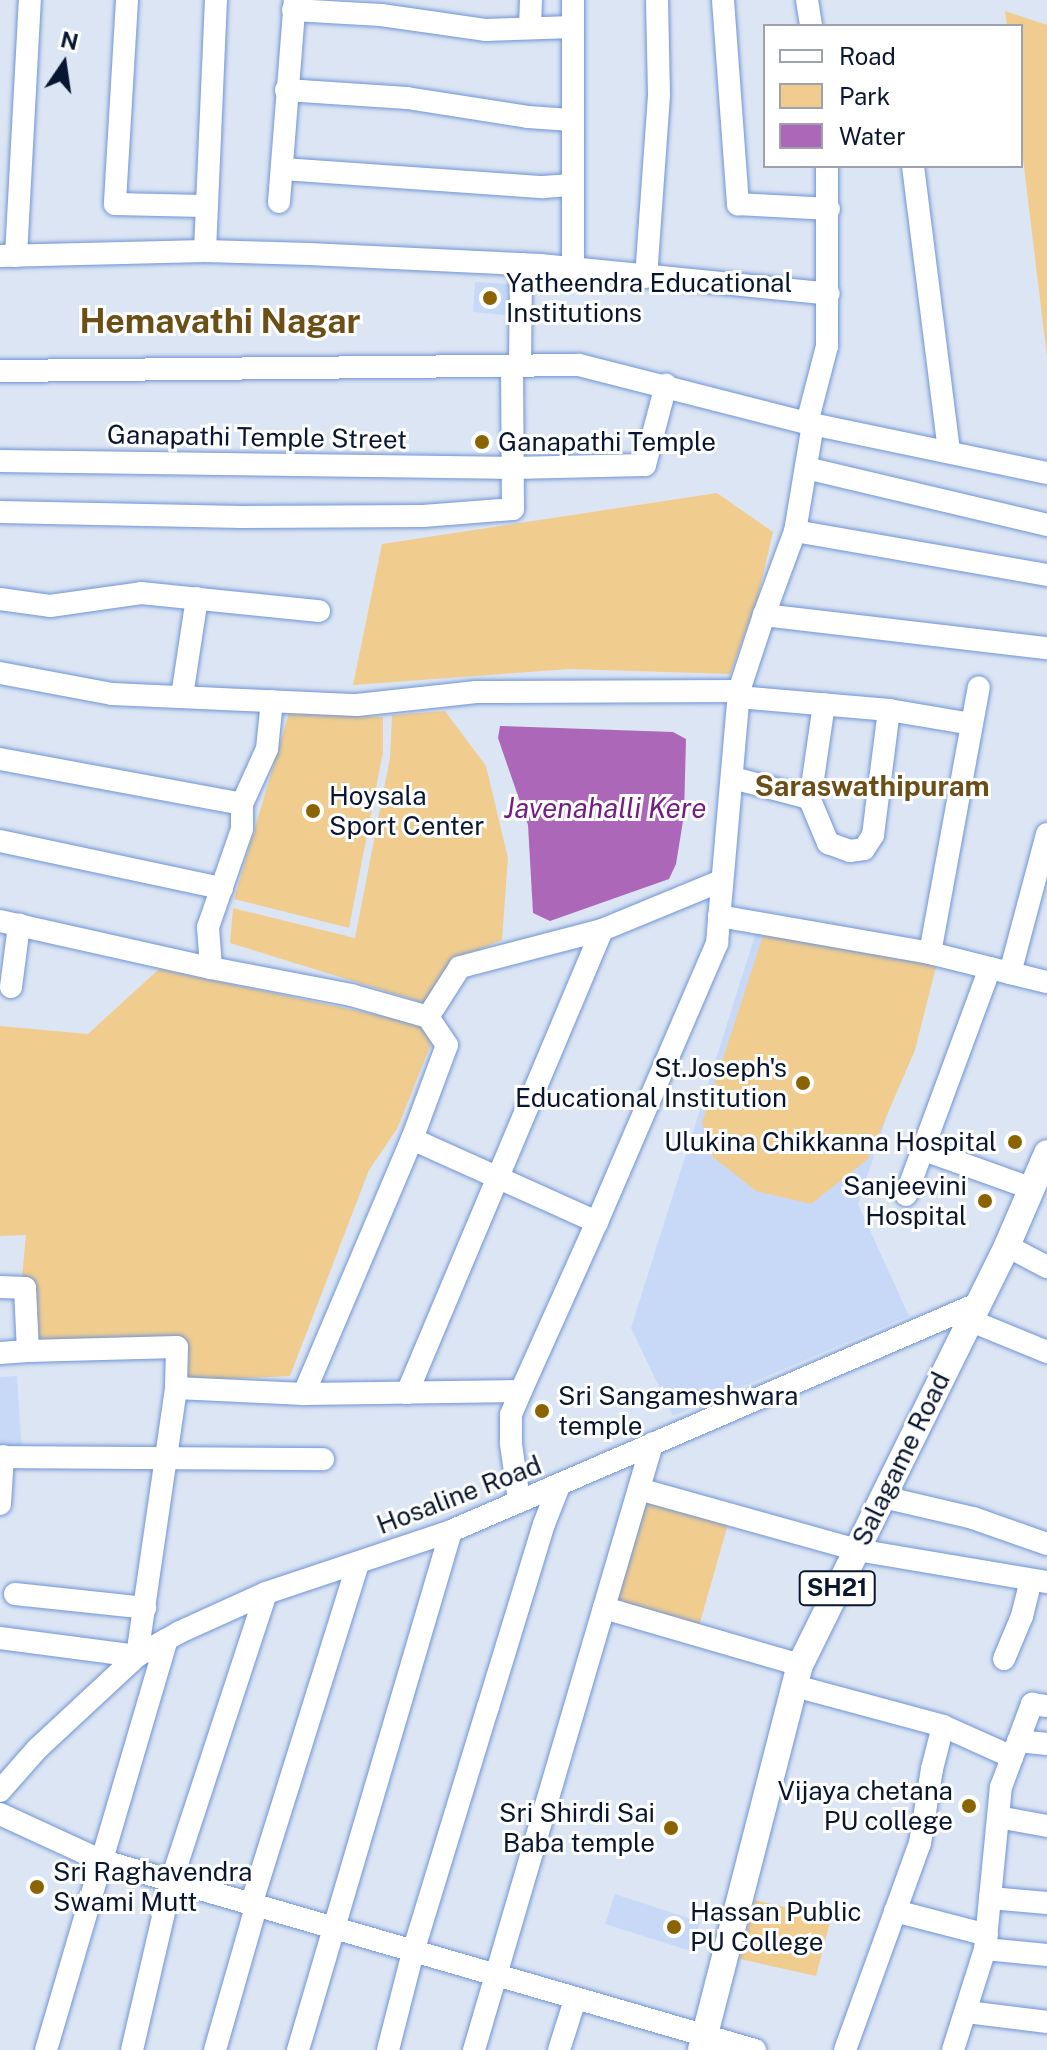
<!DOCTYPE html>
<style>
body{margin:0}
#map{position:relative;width:1047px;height:2050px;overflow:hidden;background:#dce5f3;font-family:"Public Sans",sans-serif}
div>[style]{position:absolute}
.built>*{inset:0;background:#c7d9f7}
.green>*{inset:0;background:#f0cd8f}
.water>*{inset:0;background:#ad67b9}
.roads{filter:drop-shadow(0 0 2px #7095d6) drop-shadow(0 0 2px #7095d6)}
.minor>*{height:22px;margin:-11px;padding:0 11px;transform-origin:11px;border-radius:11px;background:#fff}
.major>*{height:26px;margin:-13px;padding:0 13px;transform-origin:13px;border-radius:13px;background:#fff}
.dots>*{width:22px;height:22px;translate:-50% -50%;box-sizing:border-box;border:4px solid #fff;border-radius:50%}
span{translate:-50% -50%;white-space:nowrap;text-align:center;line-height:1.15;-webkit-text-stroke:6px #fff;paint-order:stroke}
.shield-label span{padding:2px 6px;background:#fff;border:2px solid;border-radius:6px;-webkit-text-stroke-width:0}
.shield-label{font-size:24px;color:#09162f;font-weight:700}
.poi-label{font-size:26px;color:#09162f}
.left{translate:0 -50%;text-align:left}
.right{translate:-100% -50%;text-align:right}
.street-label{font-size:26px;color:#09162f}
.neighbourhood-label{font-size:28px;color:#6b4f17;font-weight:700}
.water-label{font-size:28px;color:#741c83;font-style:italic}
.district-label{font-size:34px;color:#6b4f17;font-weight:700}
.legend{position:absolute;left:763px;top:24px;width:260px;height:144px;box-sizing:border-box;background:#fff;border:2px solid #9da2ac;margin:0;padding:10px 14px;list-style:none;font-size:24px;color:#09162f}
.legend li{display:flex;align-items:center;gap:16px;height:40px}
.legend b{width:40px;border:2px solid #9da2ac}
.north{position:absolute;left:24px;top:24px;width:80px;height:80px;-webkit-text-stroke:6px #fff;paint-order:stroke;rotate:13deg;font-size:22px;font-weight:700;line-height:32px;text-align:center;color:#09162f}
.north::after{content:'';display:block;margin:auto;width:28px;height:36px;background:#09162f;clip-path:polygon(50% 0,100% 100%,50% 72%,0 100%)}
</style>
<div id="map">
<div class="built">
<i style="clip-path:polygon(475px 282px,507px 284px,505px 315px,473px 312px)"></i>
<i style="clip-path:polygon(757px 929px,937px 963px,858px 1204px,909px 1316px,673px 1416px,631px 1328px)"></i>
<i style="clip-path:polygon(17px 1376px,22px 1454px,0 1455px,0 1377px)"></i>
<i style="clip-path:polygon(615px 1894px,700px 1922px,691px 1951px,605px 1924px)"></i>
</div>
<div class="green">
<i style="clip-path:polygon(1005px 11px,1047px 25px,1047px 357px,1021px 142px,1021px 26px,1007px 26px)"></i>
<i style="clip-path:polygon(717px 493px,773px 532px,757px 600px,730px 674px,570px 669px,353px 685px,382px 544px)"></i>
<i style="clip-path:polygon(445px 711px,486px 766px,508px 858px,502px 940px,456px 959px,424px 1003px,230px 943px,233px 908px,355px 938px,390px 758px,392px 715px)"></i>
<i style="clip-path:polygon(289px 713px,383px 717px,383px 752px,349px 928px,234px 899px)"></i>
<i style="clip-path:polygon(765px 930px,937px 963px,915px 1050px,868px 1159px,811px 1204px,756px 1191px,713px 1157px,702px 1122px)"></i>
<i style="clip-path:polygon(159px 969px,420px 1024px,431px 1044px,397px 1129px,369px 1170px,290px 1376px,183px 1381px,170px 1341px,34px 1346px,22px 1278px,26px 1235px,0 1236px,0 1026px,88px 1034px)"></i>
<i style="clip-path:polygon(644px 1500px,728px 1524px,699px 1626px,615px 1602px)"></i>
<i style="clip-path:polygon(755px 1900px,831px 1918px,816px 1976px,740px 1959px)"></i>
</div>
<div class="water">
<i style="clip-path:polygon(500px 726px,673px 732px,686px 739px,684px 815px,676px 864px,669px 879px,550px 921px,533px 913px,528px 825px,498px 738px)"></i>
</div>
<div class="roads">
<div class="minor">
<i style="left:127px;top:0;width:204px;rotate:93.4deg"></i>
<i style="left:115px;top:204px;width:89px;rotate:1.3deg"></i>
<i style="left:573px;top:0;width:269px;rotate:90deg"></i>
<i style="left:723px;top:0;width:205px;rotate:85.8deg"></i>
<i style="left:738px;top:204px;width:91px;rotate:3.1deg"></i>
<i style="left:807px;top:0;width:26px;rotate:81deg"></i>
<i style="left:293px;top:10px;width:88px;rotate:3.3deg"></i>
<i style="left:381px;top:15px;width:105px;rotate:8.2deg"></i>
<i style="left:485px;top:30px;width:88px;rotate:-2deg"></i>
<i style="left:530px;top:27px;width:27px;rotate:-88deg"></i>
<i style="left:286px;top:90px;width:121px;rotate:3.8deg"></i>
<i style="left:407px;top:98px;width:122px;rotate:8.9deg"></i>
<i style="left:528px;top:117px;width:43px;rotate:4deg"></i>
<i style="left:913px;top:166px;width:288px;rotate:82.8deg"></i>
<i style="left:283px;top:169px;width:261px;rotate:4deg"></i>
<i style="left:543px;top:187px;width:28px;rotate:-4deg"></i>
<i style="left:279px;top:202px;width:203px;rotate:-85.5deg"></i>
<i style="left:205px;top:251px;width:251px;rotate:-87.5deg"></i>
<i style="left:0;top:256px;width:205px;rotate:-1.4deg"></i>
<i style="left:205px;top:251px;width:104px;rotate:1.7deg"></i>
<i style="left:309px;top:254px;width:232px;rotate:2.7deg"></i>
<i style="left:541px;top:265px;width:289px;rotate:5.7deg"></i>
<i style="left:16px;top:256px;width:256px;rotate:-86.9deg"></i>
<i style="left:646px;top:277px;width:182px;rotate:-85.9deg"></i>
<i style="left:659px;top:95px;width:95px;rotate:-91.2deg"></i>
<i style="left:520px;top:366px;width:102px;rotate:-89.4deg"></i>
<i style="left:0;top:371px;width:579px;rotate:-0.59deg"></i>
<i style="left:579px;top:365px;width:235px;rotate:14.3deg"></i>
<i style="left:807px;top:423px;width:245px;rotate:11.8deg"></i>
<i style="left:807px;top:423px;width:80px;rotate:-75.4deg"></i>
<i style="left:827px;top:346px;width:180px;rotate:-90deg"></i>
<i style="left:813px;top:424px;width:109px;rotate:99.5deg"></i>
<i style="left:795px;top:531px;width:256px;rotate:9.9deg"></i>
<i style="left:0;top:461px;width:513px;rotate:0.78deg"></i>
<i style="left:513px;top:468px;width:132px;rotate:-1.3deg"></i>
<i style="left:645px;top:465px;width:83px;rotate:-75.3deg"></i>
<i style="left:806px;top:468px;width:248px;rotate:13.3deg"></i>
<i style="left:0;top:512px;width:242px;rotate:1.2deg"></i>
<i style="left:242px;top:517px;width:181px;rotate:-0.3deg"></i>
<i style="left:423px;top:516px;width:90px;rotate:-4.4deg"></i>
<i style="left:513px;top:509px;width:143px;rotate:-90.4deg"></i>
<i style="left:0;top:599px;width:50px;rotate:8deg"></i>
<i style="left:50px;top:606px;width:92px;rotate:-8.1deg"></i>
<i style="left:141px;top:593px;width:179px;rotate:5.8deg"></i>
<i style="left:764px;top:615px;width:90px;rotate:-69.7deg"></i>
<i style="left:0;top:673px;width:114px;rotate:10.6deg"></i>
<i style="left:112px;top:694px;width:245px;rotate:2.6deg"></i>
<i style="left:357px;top:705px;width:120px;rotate:-6.2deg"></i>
<i style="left:476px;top:692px;width:263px;rotate:-0.2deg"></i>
<i style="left:739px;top:691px;width:80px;rotate:-71.8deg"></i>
<i style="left:764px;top:615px;width:285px;rotate:6.7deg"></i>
<i style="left:182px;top:696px;width:99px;rotate:-81.3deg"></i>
<i style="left:738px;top:697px;width:152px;rotate:4.9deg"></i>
<i style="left:889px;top:710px;width:84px;rotate:9.6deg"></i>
<i style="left:0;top:759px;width:246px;rotate:10.5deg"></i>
<i style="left:242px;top:804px;width:25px;rotate:90deg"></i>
<i style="left:242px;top:829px;width:104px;rotate:109.1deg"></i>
<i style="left:208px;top:927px;width:41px;rotate:85.8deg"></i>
<i style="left:211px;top:968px;width:143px;rotate:10.9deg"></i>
<i style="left:351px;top:995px;width:80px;rotate:15.9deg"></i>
<i style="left:428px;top:1017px;width:34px;rotate:56deg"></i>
<i style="left:447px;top:1045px;width:100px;rotate:110.4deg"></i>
<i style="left:412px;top:1139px;width:277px;rotate:113deg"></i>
<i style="left:733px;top:778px;width:74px;rotate:14.8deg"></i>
<i style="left:805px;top:797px;width:6px;rotate:31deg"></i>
<i style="left:810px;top:800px;width:47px;rotate:67.3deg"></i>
<i style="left:828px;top:843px;width:23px;rotate:20deg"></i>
<i style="left:850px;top:851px;width:14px;rotate:-8deg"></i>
<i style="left:864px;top:849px;width:17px;rotate:-57deg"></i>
<i style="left:873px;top:835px;width:126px;rotate:-82.7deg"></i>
<i style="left:810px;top:800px;width:97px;rotate:-81.7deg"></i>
<i style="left:242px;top:804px;width:60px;rotate:-65.6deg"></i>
<i style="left:267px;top:749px;width:48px;rotate:-84.1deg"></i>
<i style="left:1047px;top:834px;width:144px;rotate:104.9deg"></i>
<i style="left:1010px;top:973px;width:38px;rotate:14deg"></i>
<i style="left:0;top:841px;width:227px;rotate:12deg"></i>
<i style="left:719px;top:916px;width:214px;rotate:9.9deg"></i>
<i style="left:930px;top:953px;width:82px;rotate:14deg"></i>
<i style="left:0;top:921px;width:216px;rotate:12.6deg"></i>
<i style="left:930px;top:953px;width:270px;rotate:-79.6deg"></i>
<i style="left:11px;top:987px;width:63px;rotate:-82.6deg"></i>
<i style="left:428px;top:1017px;width:59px;rotate:-57.4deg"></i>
<i style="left:460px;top:967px;width:147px;rotate:-14.6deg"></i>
<i style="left:412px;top:1139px;width:203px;rotate:24.2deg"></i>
<i style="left:597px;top:1222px;width:304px;rotate:-66.7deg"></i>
<i style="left:717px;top:943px;width:253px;rotate:-85deg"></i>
<i style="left:924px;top:1150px;width:116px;rotate:19.7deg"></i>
<i style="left:906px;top:1195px;width:242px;rotate:-69.7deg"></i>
<i style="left:1007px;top:1246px;width:45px;rotate:27.7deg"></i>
<i style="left:0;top:1287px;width:25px;rotate:2deg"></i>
<i style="left:25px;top:1288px;width:63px;rotate:87.3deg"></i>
<i style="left:28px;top:1351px;width:149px;rotate:-1.5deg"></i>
<i style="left:177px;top:1347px;width:41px;rotate:91.4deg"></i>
<i style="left:176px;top:1388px;width:128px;rotate:2.7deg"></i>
<i style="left:304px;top:1394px;width:217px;rotate:-0.8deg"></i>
<i style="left:521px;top:1391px;width:26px;rotate:113deg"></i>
<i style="left:511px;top:1415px;width:29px;rotate:90deg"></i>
<i style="left:511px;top:1444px;width:57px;rotate:81.9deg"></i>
<i style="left:969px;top:1320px;width:84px;rotate:22.3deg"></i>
<i style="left:0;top:1353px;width:28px;rotate:-4deg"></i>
<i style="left:521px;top:1391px;width:185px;rotate:-65.8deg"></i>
<i style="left:407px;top:1393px;width:502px;rotate:-67.16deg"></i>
<i style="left:602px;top:930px;width:129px;rotate:-22.4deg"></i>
<i style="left:0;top:1457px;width:323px;rotate:0.4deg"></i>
<i style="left:639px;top:1489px;width:226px;rotate:15.6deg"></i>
<i style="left:857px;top:1550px;width:193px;rotate:9.6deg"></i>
<i style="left:883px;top:1497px;width:92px;rotate:13.1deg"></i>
<i style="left:973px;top:1518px;width:78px;rotate:19.4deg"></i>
<i style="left:0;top:1504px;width:48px;rotate:-86.4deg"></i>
<i style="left:15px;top:1594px;width:131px;rotate:6.1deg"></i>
<i style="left:604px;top:1608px;width:204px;rotate:16.2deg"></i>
<i style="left:0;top:1638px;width:138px;rotate:7.5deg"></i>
<i style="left:137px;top:1656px;width:271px;rotate:-81.7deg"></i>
<i style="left:1004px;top:1659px;width:47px;rotate:-67.3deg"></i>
<i style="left:1022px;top:1616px;width:37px;rotate:-76deg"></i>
<i style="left:795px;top:1686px;width:153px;rotate:15.1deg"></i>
<i style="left:1018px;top:1741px;width:29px;rotate:6deg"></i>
<i style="left:0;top:1791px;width:56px;rotate:-48.6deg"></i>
<i style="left:37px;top:1749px;width:137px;rotate:-42.9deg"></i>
<i style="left:137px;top:1656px;width:49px;rotate:-29.2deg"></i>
<i style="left:180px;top:1632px;width:94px;rotate:-24.4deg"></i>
<i style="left:266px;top:1593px;width:195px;rotate:-18.5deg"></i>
<i style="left:451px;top:1531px;width:573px;rotate:-23.34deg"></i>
<i style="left:0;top:1814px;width:110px;rotate:24.7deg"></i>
<i style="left:100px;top:1860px;width:682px;rotate:16.18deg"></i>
<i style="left:998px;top:1817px;width:50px;rotate:10.4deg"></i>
<i style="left:990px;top:1898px;width:57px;rotate:5deg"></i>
<i style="left:251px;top:1905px;width:357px;rotate:-72.6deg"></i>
<i style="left:895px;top:1911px;width:95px;rotate:14.6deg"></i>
<i style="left:985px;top:1949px;width:62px;rotate:5.5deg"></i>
<i style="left:967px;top:2012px;width:81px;rotate:7.1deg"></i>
<i style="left:46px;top:2050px;width:428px;rotate:-73.6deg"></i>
<i style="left:132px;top:2050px;width:172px;rotate:-76.9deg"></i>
<i style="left:171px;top:1882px;width:304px;rotate:-71.8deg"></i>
<i style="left:215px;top:2050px;width:149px;rotate:-74deg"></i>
<i style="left:298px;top:2050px;width:541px;rotate:-73.57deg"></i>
<i style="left:388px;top:2050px;width:101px;rotate:-75.7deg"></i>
<i style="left:413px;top:1952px;width:256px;rotate:-73deg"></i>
<i style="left:488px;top:1707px;width:191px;rotate:-73deg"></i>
<i style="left:544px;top:1524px;width:41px;rotate:-68.5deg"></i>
<i style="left:474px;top:2050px;width:632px;rotate:-73.63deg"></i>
<i style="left:559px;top:2050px;width:52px;rotate:-72.3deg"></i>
<i style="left:845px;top:2050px;width:220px;rotate:-70.1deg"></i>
<i style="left:920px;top:1843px;width:75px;rotate:-80.8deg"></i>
<i style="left:932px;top:1769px;width:44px;rotate:-75.7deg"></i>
<i style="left:943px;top:1726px;width:76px;rotate:24.2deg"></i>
<i style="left:953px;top:2050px;width:106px;rotate:-72.4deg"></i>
<i style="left:985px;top:1949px;width:163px;rotate:-84.4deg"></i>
<i style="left:1001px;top:1787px;width:89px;rotate:-69.5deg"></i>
<i style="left:1032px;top:1704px;width:15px;rotate:8deg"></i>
</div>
<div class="major">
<i style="left:701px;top:2050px;width:398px;rotate:-75.6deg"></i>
<i style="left:800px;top:1665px;width:467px;rotate:-63.7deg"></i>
<i style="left:1007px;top:1246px;width:101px;rotate:-66.7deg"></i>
</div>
</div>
<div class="dots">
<i style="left:490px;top:298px;background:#8a6303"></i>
<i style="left:482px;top:442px;background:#8a6303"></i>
<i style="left:313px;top:811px;background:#8a6303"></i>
<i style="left:803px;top:1083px;background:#8a6303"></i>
<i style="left:1015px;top:1142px;background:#8a6303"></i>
<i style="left:985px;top:1201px;background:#8a6303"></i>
<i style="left:542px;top:1411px;background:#8a6303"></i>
<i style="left:969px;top:1806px;background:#8a6303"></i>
<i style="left:671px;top:1828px;background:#8a6303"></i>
<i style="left:37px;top:1887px;background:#8a6303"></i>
<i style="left:674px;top:1927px;background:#8a6303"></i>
</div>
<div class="shield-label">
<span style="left:837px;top:1588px">SH21</span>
</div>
<div class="poi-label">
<span class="left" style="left:506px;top:298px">Yatheendra Educational<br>Institutions</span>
<span class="left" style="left:498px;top:442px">Ganapathi Temple</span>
<span class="left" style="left:329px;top:811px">Hoysala<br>Sport Center</span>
<span class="right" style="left:787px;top:1083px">St.Joseph's<br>Educational Institution</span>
<span class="right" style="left:997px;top:1142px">Ulukina Chikkanna Hospital</span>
<span class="right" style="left:967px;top:1201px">Sanjeevini<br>Hospital</span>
<span class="left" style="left:558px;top:1411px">Sri Sangameshwara<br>temple</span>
<span class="right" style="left:953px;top:1806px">Vijaya chetana<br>PU college</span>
<span class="right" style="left:655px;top:1828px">Sri Shirdi Sai<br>Baba temple</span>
<span class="left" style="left:53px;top:1887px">Sri Raghavendra<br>Swami Mutt</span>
<span class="left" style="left:690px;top:1927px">Hassan Public<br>PU College</span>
</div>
<div class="street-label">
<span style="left:257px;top:437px;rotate:1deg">Ganapathi Temple Street</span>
<span style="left:901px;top:1459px;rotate:-64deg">Salagame Road</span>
<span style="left:459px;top:1495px;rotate:-21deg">Hosaline Road</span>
</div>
<div class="neighbourhood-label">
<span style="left:872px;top:786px">Saraswathipuram</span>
</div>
<div class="water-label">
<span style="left:605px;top:808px">Javenahalli Kere</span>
</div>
<div class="district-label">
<span style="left:220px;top:322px">Hemavathi Nagar</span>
</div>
<ul class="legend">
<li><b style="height:10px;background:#fff"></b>Road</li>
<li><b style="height:22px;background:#f0cd8f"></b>Park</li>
<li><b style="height:22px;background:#ad67b9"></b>Water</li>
</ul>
<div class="north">N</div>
</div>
